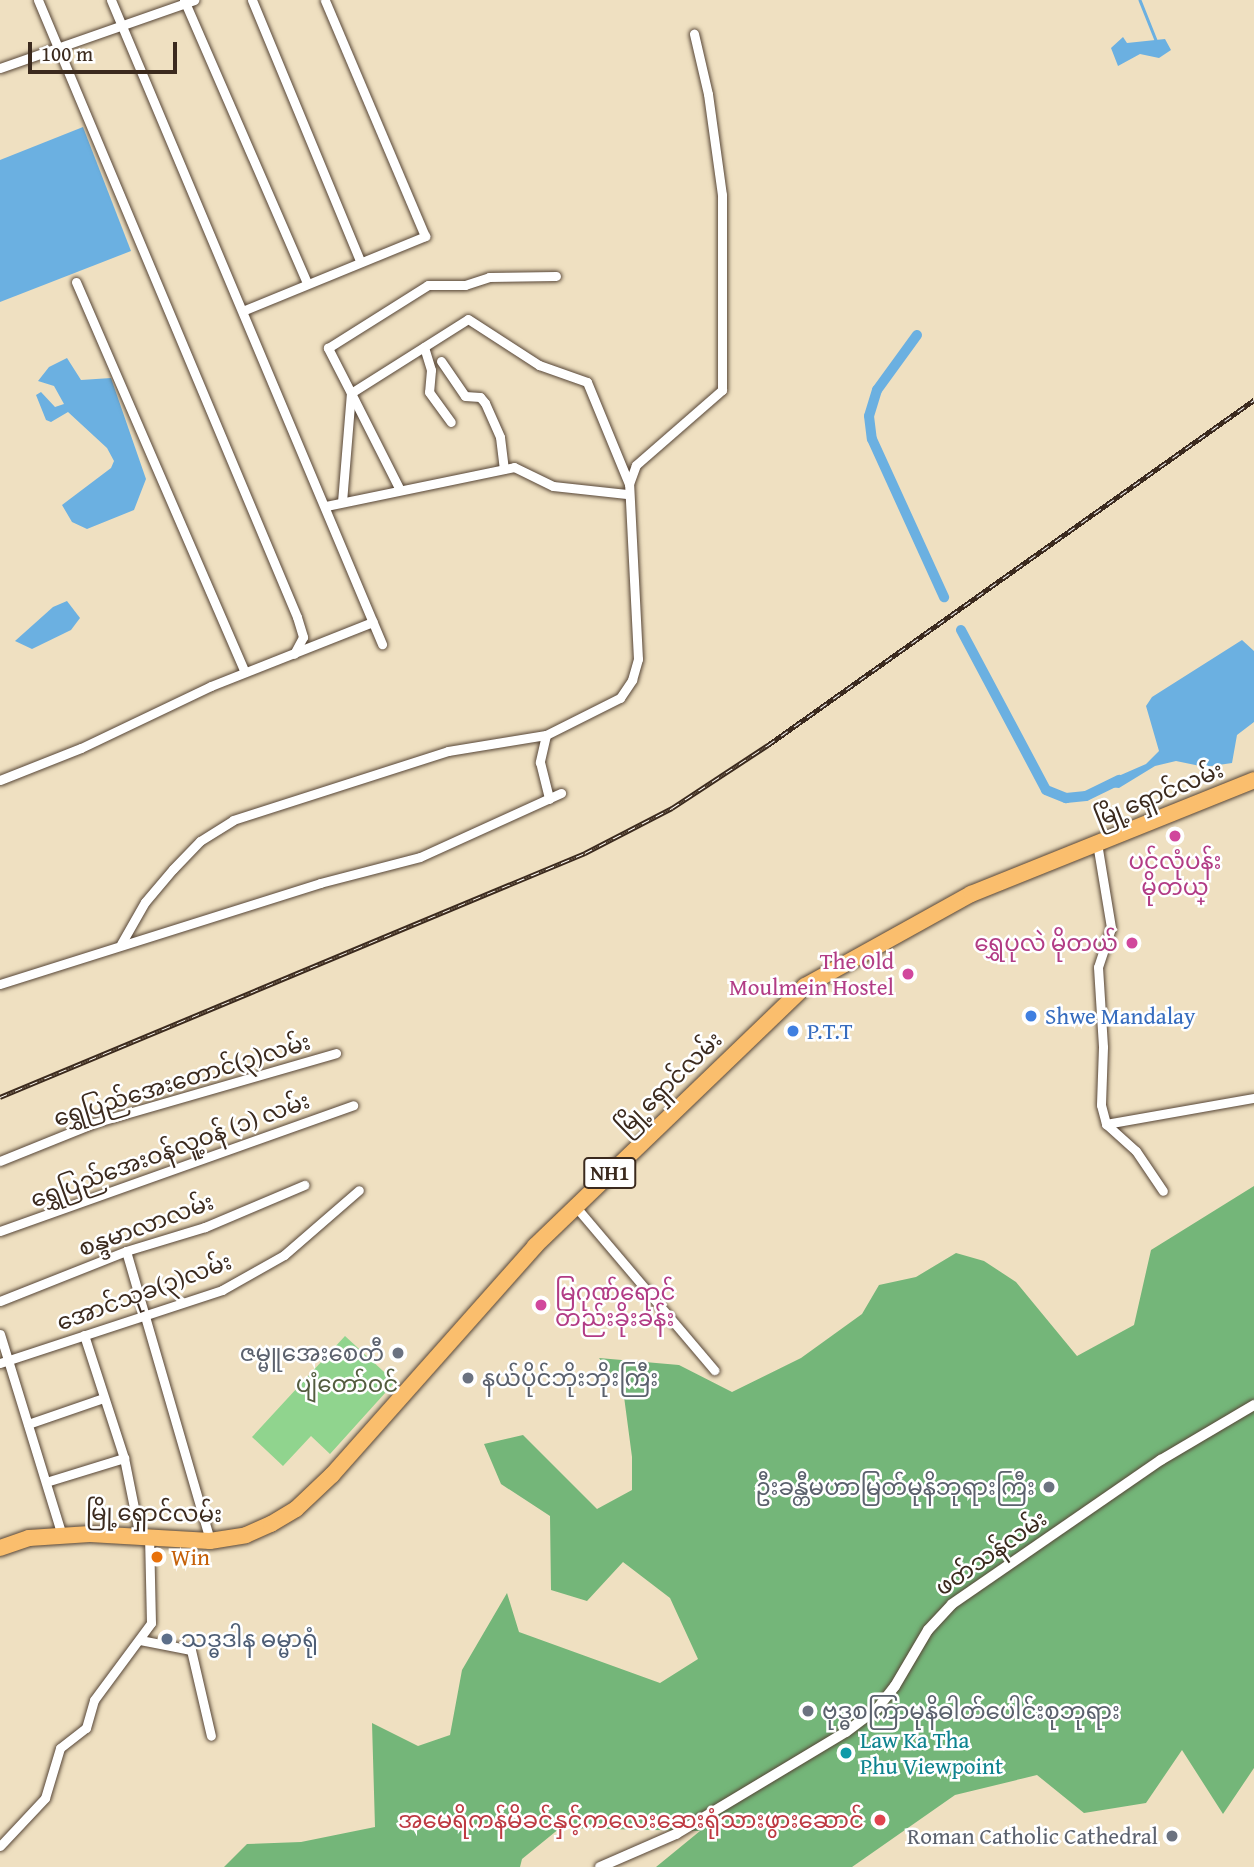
<!DOCTYPE html>
<meta charset="utf-8">
<style>
body{margin:0}
#map{position:relative;width:1254px;height:1867px;overflow:hidden;background:#efe0c1;font-family:"Gentium Book Plus","Noto Sans Myanmar",serif}
div>[style]{position:absolute}
.green>*{inset:0;background:#90d48e}
.forest>*{inset:0;background:#74b679}
.water>*{inset:0;background:#6bb0e1}
.stream>*{height:2.5px;margin:-1.25px;padding:0 1.25px;transform-origin:1.25px;border-radius:1.25px;background:#6bb0e1}
.canal>*{height:10px;margin:-5px;padding:0 5px;transform-origin:5px;border-radius:5px;background:#6bb0e1}
.roads{filter:drop-shadow(0 0 2px #564536) drop-shadow(0 0 2px #564536)}
.minor>*{height:9px;margin:-4.5px;padding:0 4.5px;transform-origin:4.5px;border-radius:4.5px;background:#fff}
.tertiary>*{height:10px;margin:-5px;padding:0 5px;transform-origin:5px;border-radius:5px;background:#fff}
.trunk>*{height:16px;margin:-8px;padding:0 8px;transform-origin:8px;border-radius:8px;background:#fabe6d}
.rail>*{height:5px;margin-top:-2.5px;transform-origin:0;background:repeating-linear-gradient(90deg,#fff 0 8px,#3b2a1e 0 16px);box-sizing:border-box;border-block:2px solid #3b2a1e}
.dots>*{width:19px;height:19px;translate:-50% -50%;box-sizing:border-box;border:4px solid #fff;border-radius:50%}
span{translate:-50% -50%;white-space:nowrap;text-align:center;line-height:1.15;-webkit-text-stroke:5px #fff;paint-order:stroke}
.shield-label span{padding:2px 5px;background:#fff;border:2px solid;border-radius:5px;-webkit-text-stroke-width:0}
.shield-label{font-size:21px;color:#3b2a1e;font-weight:700}
.street-label{font-size:23px;color:#3b2a1e}
.hotel-label{font-size:23px;color:#b23c85}
.right{translate:-100% -50%;text-align:right}
.left{translate:0 -50%;text-align:left}
.shop-label{font-size:23px;color:#366cbe}
.worship-label{font-size:23px;color:#5b616d}
.park-label{font-size:23px;color:#545d40}
.food-label{font-size:23px;color:#c56008}
.service-label{font-size:23px;color:#4e5e75}
.culture-label{font-size:23px;color:#0d838f}
.health-label{font-size:23px;color:#be3a42}
.scale{position:absolute;left:28px;top:42px;width:149px;height:32px;box-sizing:border-box;border:4px solid #3b2a1e;border-top:0;padding-left:9px;font-size:21px;line-height:24px;white-space:nowrap;color:#3b2a1e;-webkit-text-stroke:5px #fff;paint-order:stroke}
</style>
<div id="map">
<div class="green">
<i style="clip-path:polygon(345px 1336px,395px 1382px,330px 1454px,311px 1436px,283px 1466px,252px 1437px)"></i>
</div>
<div class="forest">
<i style="clip-path:polygon(1254px 1186px,1254px 1768px,1223px 1814px,1182px 1750px,1146px 1803px,1084px 1813px,1037px 1775px,955px 1795px,852px 1867px,656px 1867px,700px 1831px,560px 1828px,522px 1859px,520px 1867px,224px 1867px,247px 1844px,301px 1842px,375px 1827px,372px 1723px,418px 1746px,450px 1735px,462px 1670px,507px 1593px,519px 1632px,660px 1683px,698px 1659px,670px 1598px,623px 1562px,587px 1601px,551px 1590px,550px 1516px,501px 1484px,484px 1444px,523px 1435px,597px 1509px,632px 1490px,632px 1457px,623px 1389px,599px 1358px,679px 1365px,732px 1392px,801px 1358px,862px 1314px,879px 1285px,916px 1277px,956px 1253px,984px 1261px,1016px 1282px,1077px 1356px,1134px 1325px,1151px 1250px)"></i>
</div>
<div class="water">
<i style="clip-path:polygon(1123px 37px,1127px 43px,1165px 39px,1171px 50px,1159px 58px,1140px 54px,1118px 66px,1111px 48px)"></i>
<i style="clip-path:polygon(83px 127px,131px 251px,0 302px,0 160px)"></i>
<i style="clip-path:polygon(67px 358px,81px 380px,111px 378px,146px 479px,134px 510px,87px 529px,72px 522px,62px 505px,111px 468px,114px 461px,107px 448px,68px 412px,51px 422px,46px 420px,36px 395px,41px 392px,55px 407px,64px 404px,54px 386px,38px 381px,49px 367px)"></i>
<i style="clip-path:polygon(67px 601px,80px 618px,71px 630px,32px 649px,15px 641px,53px 607px)"></i>
<i style="clip-path:polygon(1242px 640px,1254px 651px,1254px 722px,1237px 735px,1232px 763px,1205px 767px,1176px 761px,1155px 766px,1119px 788px,1109px 787px,1107px 781px,1146px 764px,1159px 751px,1146px 706px,1152px 697px)"></i>
</div>
<div class="stream">
<i style="left:1140px;top:0;width:43px;rotate:68.2deg"></i>
</div>
<div class="canal">
<i style="left:917px;top:335px;width:68px;rotate:126deg"></i>
<i style="left:877px;top:390px;width:27px;rotate:107deg"></i>
<i style="left:869px;top:416px;width:23px;rotate:83deg"></i>
<i style="left:872px;top:439px;width:174px;rotate:65.5deg"></i>
<i style="left:961px;top:630px;width:181px;rotate:62deg"></i>
<i style="left:1046px;top:790px;width:22px;rotate:22deg"></i>
<i style="left:1066px;top:798px;width:20px;rotate:-6deg"></i>
<i style="left:1086px;top:796px;width:37px;rotate:-26deg"></i>
</div>
<div class="roads">
<div class="minor">
<i style="left:38px;top:0;width:669px;rotate:67.23deg"></i>
<i style="left:297px;top:617px;width:21px;rotate:73deg"></i>
<i style="left:303px;top:637px;width:19px;rotate:118deg"></i>
<i style="left:111px;top:0;width:699px;rotate:67.18deg"></i>
<i style="left:184px;top:0;width:309px;rotate:66.5deg"></i>
<i style="left:252px;top:0;width:282px;rotate:67.5deg"></i>
<i style="left:0;top:68px;width:206px;rotate:-19.3deg"></i>
<i style="left:76px;top:282px;width:425px;rotate:66.6deg"></i>
<i style="left:245px;top:310px;width:195px;rotate:-22.3deg"></i>
<i style="left:425px;top:236px;width:256px;rotate:-113deg"></i>
<i style="left:424px;top:347px;width:24px;rotate:73deg"></i>
<i style="left:431px;top:370px;width:22px;rotate:95deg"></i>
<i style="left:429px;top:392px;width:37px;rotate:54deg"></i>
<i style="left:441px;top:361px;width:42px;rotate:55.6deg"></i>
<i style="left:465px;top:396px;width:15px;rotate:4deg"></i>
<i style="left:480px;top:397px;width:8px;rotate:50deg"></i>
<i style="left:485px;top:403px;width:37px;rotate:66deg"></i>
<i style="left:500px;top:437px;width:32px;rotate:83deg"></i>
<i style="left:400px;top:490px;width:109px;rotate:-116.8deg"></i>
<i style="left:351px;top:393px;width:138px;rotate:-32.3deg"></i>
<i style="left:468px;top:319px;width:85px;rotate:32.9deg"></i>
<i style="left:539px;top:365px;width:51px;rotate:19.5deg"></i>
<i style="left:587px;top:382px;width:110px;rotate:67.6deg"></i>
<i style="left:342px;top:502px;width:109px;rotate:-85.3deg"></i>
<i style="left:351px;top:393px;width:51px;rotate:-117.1deg"></i>
<i style="left:328px;top:348px;width:118px;rotate:-32.2deg"></i>
<i style="left:428px;top:285px;width:37px"></i>
<i style="left:465px;top:285px;width:25px;rotate:-18deg"></i>
<i style="left:489px;top:277px;width:67px;rotate:-0.9deg"></i>
<i style="left:326px;top:506px;width:192px;rotate:-11.7deg"></i>
<i style="left:514px;top:467px;width:43px;rotate:26deg"></i>
<i style="left:553px;top:486px;width:74px;rotate:6.2deg"></i>
<i style="left:546px;top:735px;width:28px;rotate:103deg"></i>
<i style="left:540px;top:762px;width:38px;rotate:76deg"></i>
<i style="left:0;top:780px;width:87px;rotate:-21.6deg"></i>
<i style="left:81px;top:748px;width:144px;rotate:-25.5deg"></i>
<i style="left:211px;top:686px;width:174px;rotate:-21.6deg"></i>
<i style="left:1097px;top:843px;width:86px;rotate:80.6deg"></i>
<i style="left:1111px;top:928px;width:41px;rotate:108.4deg"></i>
<i style="left:1098px;top:967px;width:80px;rotate:86.4deg"></i>
<i style="left:1103px;top:1047px;width:58px;rotate:92deg"></i>
<i style="left:1101px;top:1105px;width:20px;rotate:75deg"></i>
<i style="left:1106px;top:1124px;width:40px;rotate:42deg"></i>
<i style="left:1136px;top:1151px;width:48px;rotate:56deg"></i>
<i style="left:121px;top:944px;width:48px;rotate:-60.3deg"></i>
<i style="left:145px;top:902px;width:43px;rotate:-49.7deg"></i>
<i style="left:173px;top:869px;width:39px;rotate:-46deg"></i>
<i style="left:200px;top:841px;width:39px;rotate:-32deg"></i>
<i style="left:233px;top:820px;width:226px;rotate:-17.8deg"></i>
<i style="left:448px;top:751px;width:99px;rotate:-9.3deg"></i>
<i style="left:546px;top:735px;width:83px;rotate:-26.6deg"></i>
<i style="left:620px;top:698px;width:22px;rotate:-56deg"></i>
<i style="left:632px;top:680px;width:22px;rotate:-74deg"></i>
<i style="left:638px;top:659px;width:175px;rotate:-92.9deg"></i>
<i style="left:629px;top:484px;width:20px;rotate:-70deg"></i>
<i style="left:636px;top:465px;width:114px;rotate:-41.1deg"></i>
<i style="left:722px;top:390px;width:195px;rotate:-90deg"></i>
<i style="left:722px;top:195px;width:102px;rotate:-97.9deg"></i>
<i style="left:708px;top:94px;width:62px;rotate:-103.1deg"></i>
<i style="left:0;top:984px;width:336px;rotate:-17.5deg"></i>
<i style="left:320px;top:883px;width:103px;rotate:-14.6deg"></i>
<i style="left:420px;top:857px;width:155px;rotate:-24.4deg"></i>
<i style="left:1106px;top:1124px;width:150px;rotate:-10deg"></i>
<i style="left:0;top:1161px;width:101px;rotate:-22deg"></i>
<i style="left:94px;top:1123px;width:252px;rotate:-16.1deg"></i>
<i style="left:576px;top:1207px;width:214px;rotate:49.7deg"></i>
<i style="left:0;top:1231px;width:375px;rotate:-19.6deg"></i>
<i style="left:126px;top:1251px;width:302px;rotate:73.8deg"></i>
<i style="left:0;top:1301px;width:136px;rotate:-21.6deg"></i>
<i style="left:126px;top:1251px;width:83px;rotate:-16.9deg"></i>
<i style="left:205px;top:1227px;width:108px;rotate:-23deg"></i>
<i style="left:0;top:1334px;width:211px;rotate:72.9deg"></i>
<i style="left:84px;top:1335px;width:129px;rotate:72deg"></i>
<i style="left:124px;top:1458px;width:81px;rotate:78.6deg"></i>
<i style="left:0;top:1363px;width:234px;rotate:-18.2deg"></i>
<i style="left:222px;top:1290px;width:71px;rotate:-29.4deg"></i>
<i style="left:284px;top:1255px;width:99px;rotate:-40.9deg"></i>
<i style="left:28px;top:1424px;width:79px;rotate:-19.1deg"></i>
<i style="left:46px;top:1482px;width:82px;rotate:-17.1deg"></i>
<i style="left:140px;top:1640px;width:52px;rotate:11.1deg"></i>
<i style="left:191px;top:1650px;width:88px;rotate:76.9deg"></i>
<i style="left:0;top:1846px;width:66px;rotate:-46.8deg"></i>
<i style="left:45px;top:1798px;width:52px;rotate:-73.3deg"></i>
<i style="left:60px;top:1748px;width:33px;rotate:-38deg"></i>
<i style="left:86px;top:1728px;width:29px;rotate:-74deg"></i>
<i style="left:94px;top:1700px;width:96px;rotate:-53.5deg"></i>
<i style="left:151px;top:1623px;width:85px;rotate:-91.3deg"></i>
</div>
<div class="tertiary">
<i style="left:600px;top:1867px;width:83px;rotate:-23.5deg"></i>
<i style="left:676px;top:1834px;width:198px;rotate:-31deg"></i>
<i style="left:846px;top:1732px;width:39px;rotate:-37deg"></i>
<i style="left:877px;top:1709px;width:29px;rotate:-52deg"></i>
<i style="left:895px;top:1686px;width:65px;rotate:-59.5deg"></i>
<i style="left:928px;top:1630px;width:35px;rotate:-47deg"></i>
<i style="left:952px;top:1604px;width:254px;rotate:-34.6deg"></i>
<i style="left:1161px;top:1460px;width:108px;rotate:-30.6deg"></i>
</div>
<div class="trunk">
<i style="left:0;top:1548px;width:31px;rotate:-19deg"></i>
<i style="left:29px;top:1538px;width:61px;rotate:-3.8deg"></i>
<i style="left:90px;top:1534px;width:120px;rotate:3.3deg"></i>
<i style="left:210px;top:1541px;width:36px;rotate:-9deg"></i>
<i style="left:246px;top:1535px;width:27px;rotate:-24deg"></i>
<i style="left:271px;top:1524px;width:29px;rotate:-31deg"></i>
<i style="left:296px;top:1509px;width:50px;rotate:-43.4deg"></i>
<i style="left:332px;top:1475px;width:306px;rotate:-48.4deg"></i>
<i style="left:535px;top:1246px;width:375px;rotate:-43.9deg"></i>
<i style="left:805px;top:986px;width:190px;rotate:-29deg"></i>
<i style="left:971px;top:894px;width:305px;rotate:-21.9deg"></i>
</div>
</div>
<div class="rail">
<i style="left:0;top:1097px;width:634px;rotate:-22.64deg"></i>
<i style="left:585px;top:853px;width:98px;rotate:-27.3deg"></i>
<i style="left:672px;top:808px;width:115px;rotate:-33.3deg"></i>
<i style="left:768px;top:745px;width:596px;rotate:-35.37deg"></i>
</div>
<div class="dots">
<i style="left:1175px;top:836px;background:#d1479c"></i>
<i style="left:1132px;top:943px;background:#d1479c"></i>
<i style="left:908px;top:974px;background:#d1479c"></i>
<i style="left:1031px;top:1016px;background:#3f7fe0"></i>
<i style="left:793px;top:1031px;background:#3f7fe0"></i>
<i style="left:541px;top:1305px;background:#d1479c"></i>
<i style="left:398px;top:1353px;background:#6b7280"></i>
<i style="left:468px;top:1378px;background:#6b7280"></i>
<i style="left:1049px;top:1487px;background:#6b7280"></i>
<i style="left:157px;top:1557px;background:#e8710a"></i>
<i style="left:167px;top:1639px;background:#5c6f8a"></i>
<i style="left:808px;top:1711px;background:#6b7280"></i>
<i style="left:846px;top:1753px;background:#0f9aa8"></i>
<i style="left:880px;top:1820px;background:#e0444e"></i>
<i style="left:1172px;top:1836px;background:#6b7280"></i>
</div>
<div class="shield-label">
<span style="left:610px;top:1173px">NH1</span>
</div>
<div class="street-label">
<span style="left:1159px;top:794px;rotate:-22deg">မြို့ရှောင်လမ်း</span>
<span style="left:182px;top:1080px;rotate:-17deg">ရွှေပြည်အေးတောင်(၃)လမ်း</span>
<span style="left:669px;top:1083px;rotate:-44deg">မြို့ရှောင်လမ်း</span>
<span style="left:170px;top:1150px;rotate:-20deg">ရွှေပြည်အေးဝန်လူ့ဝန် (၁) လမ်း</span>
<span style="left:146px;top:1225px;rotate:-20deg">စန္ဒမာလာလမ်း</span>
<span style="left:144px;top:1292px;rotate:-20deg">အောင်သုခ(၃)လမ်း</span>
<span style="left:154px;top:1513px;rotate:1deg">မြို့ရှောင်လမ်း</span>
<span style="left:991px;top:1553px;rotate:-35deg">ဖတ်သန်လမ်း</span>
</div>
<div class="hotel-label">
<span style="left:1175px;top:874px">ပင်လုံပန်း<br>မိုတယ္</span>
<span class="right" style="left:1118px;top:943px">ရွှေပုလဲ မိုတယ်</span>
<span class="right" style="left:894px;top:974px">The Old<br>Moulmein Hostel</span>
<span class="left" style="left:555px;top:1305px">မြဂုဏ်ရောင်<br>တည်းခိုးခန်း</span>
</div>
<div class="shop-label">
<span class="left" style="left:1045px;top:1016px">Shwe Mandalay</span>
<span class="left" style="left:807px;top:1031px">P.T.T</span>
</div>
<div class="worship-label">
<span class="right" style="left:384px;top:1353px">ဇမ္မူအေးစေတီ</span>
<span class="left" style="left:482px;top:1378px">နယ်ပိုင်ဘိုးဘိုးကြီး</span>
<span class="right" style="left:1035px;top:1487px">ဦးခန္တီမဟာမြတ်မုနိဘုရားကြီး</span>
<span class="left" style="left:822px;top:1711px">ဗုဒ္ဓစကြာမုနိဓါတ်ပေါင်းစုဘုရား</span>
<span class="right" style="left:1158px;top:1836px">Roman Catholic Cathedral</span>
</div>
<div class="park-label">
<span style="left:347px;top:1384px">ပျံတော်ဝင်</span>
</div>
<div class="food-label">
<span class="left" style="left:171px;top:1557px">Win</span>
</div>
<div class="service-label">
<span class="left" style="left:181px;top:1639px">သဒ္ဓဒါန ဓမ္မာရုံ</span>
</div>
<div class="culture-label">
<span class="left" style="left:860px;top:1753px">Law Ka Tha<br>Phu Viewpoint</span>
</div>
<div class="health-label">
<span class="right" style="left:864px;top:1820px">အမေရိကန်မိခင်နှင့်ကလေးဆေးရုံသားဖွားဆောင်</span>
</div>
<div class="scale">100 m</div>
</div>
